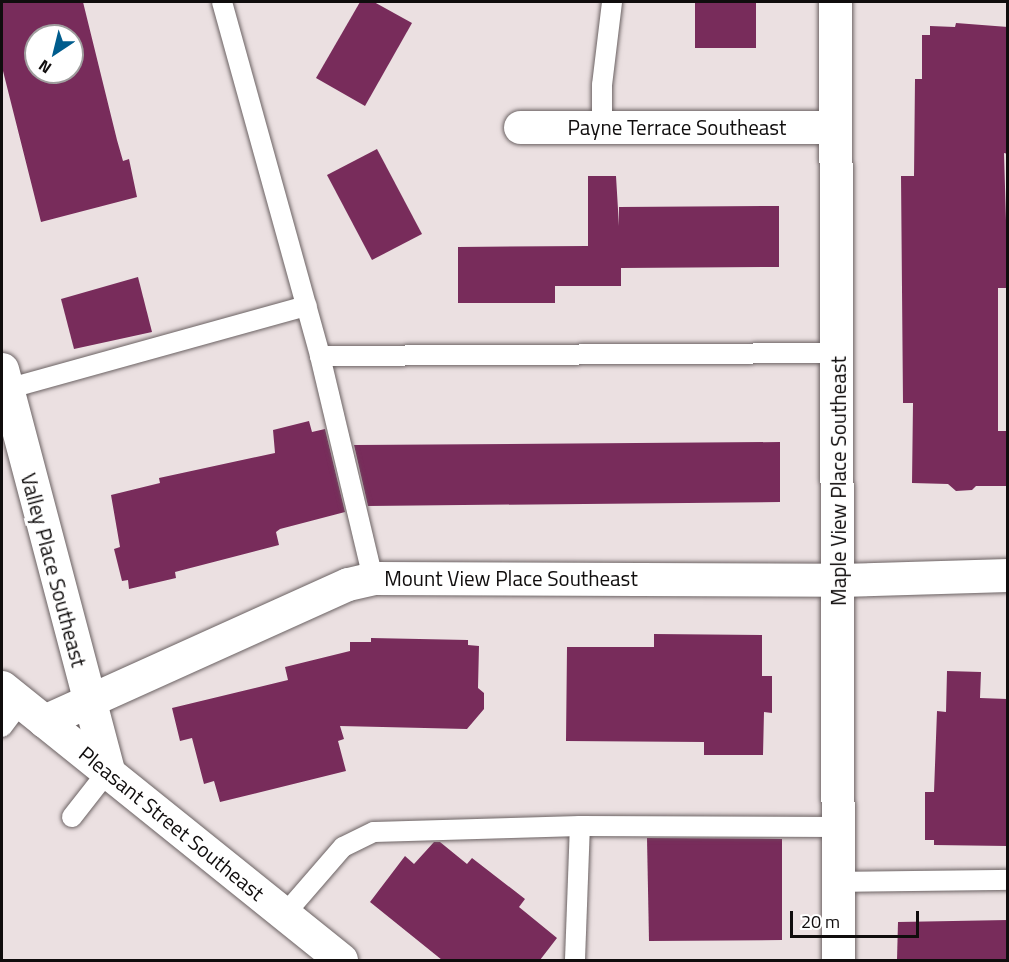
<!DOCTYPE html>
<style>
body{margin:0}
#map{position:relative;width:1009px;height:962px;overflow:hidden;background:#ebe0e1;font-family:"Titillium Web",sans-serif}
div>[style]{position:absolute}
.building>*{inset:0;background:#782c5b}
.roads{filter:drop-shadow(0 0 2px #6b6263) drop-shadow(0 0 2px #6b6263)}
.lane>*{height:20px;margin:-10px;padding:0 10px;transform-origin:10px;border-radius:10px;background:#fff}
.street>*{height:33px;margin:-16.5px;padding:0 16.5px;transform-origin:16.5px;border-radius:16.5px;background:#fff}
span{translate:-50% -50%;white-space:nowrap;text-align:center;line-height:1.15;-webkit-text-stroke:6px #fff;paint-order:stroke}
.street-label{font-size:21px;color:#100d0d}
.frame{position:absolute;inset:0;border:3px solid #100d0d;pointer-events:none}
.north{position:absolute;left:24px;top:24px;width:60px;height:60px;box-sizing:border-box;background:#fff;border:2px solid #9f9e9e;border-radius:50%;rotate:215deg;font-size:16px;font-weight:700;line-height:24px;text-align:center;color:#100d0d}
.north::after{content:'';display:block;margin:auto;width:21px;height:27px;background:#005c8d;clip-path:polygon(50% 0,100% 100%,50% 72%,0 100%)}
.scale{position:absolute;left:790px;top:911px;width:129px;height:27px;box-sizing:border-box;border:3px solid #100d0d;border-top:0;padding-left:8px;font-size:18px;line-height:21px;white-space:nowrap;color:#100d0d;-webkit-text-stroke:4px #fff;paint-order:stroke}
</style>
<div id="map">
<div class="building">
<i style="clip-path:polygon(evenodd,2px 2px,83px 2px,117px 140px,123px 161px,129px 159px,137px 197px,41px 222px,2px 67px,2px 2px,36px 36px,72px 36px,72px 72px,36px 72px,36px 36px)"></i>
<i style="clip-path:polygon(360px 2px,374px 2px,412px 23px,365px 106px,316px 78px)"></i>
<i style="clip-path:polygon(695px 2px,756px 2px,756px 48px,695px 48px)"></i>
<i style="clip-path:polygon(956px 23px,1008px 27px,1008px 154px,1004px 153px,1008px 288px,998px 288px,998px 431px,1008px 431px,1008px 486px,976px 486px,972px 490px,956px 491px,948px 484px,912px 483px,913px 403px,903px 403px,901px 176px,914px 176px,915px 79px,922px 79px,922px 35px,930px 35px,930px 26px,955px 27px)"></i>
<i style="clip-path:polygon(377px 149px,422px 234px,372px 260px,327px 175px)"></i>
<i style="clip-path:polygon(588px 176px,616px 176px,619px 226px,619px 207px,779px 206px,779px 267px,621px 268px,621px 286px,555px 286px,555px 303px,458px 303px,458px 247px,588px 246px)"></i>
<i style="clip-path:polygon(138px 277px,152px 332px,74px 349px,61px 299px)"></i>
<i style="clip-path:polygon(309px 421px,312px 432px,325px 429px,345px 512px,280px 529px,276px 532px,279px 545px,175px 572px,176px 578px,129px 589px,128px 580px,122px 581px,114px 549px,120px 547px,111px 495px,160px 483px,159px 478px,275px 453px,273px 430px)"></i>
<i style="clip-path:polygon(780px 442px,780px 502px,368px 506px,354px 445px)"></i>
<i style="clip-path:polygon(654px 634px,762px 635px,762px 676px,772px 676px,772px 713px,764px 712px,763px 755px,704px 755px,704px 742px,566px 741px,567px 647px,654px 647px)"></i>
<i style="clip-path:polygon(371px 638px,468px 640px,468px 645px,479px 646px,478px 688px,484px 693px,484px 709px,467px 729px,340px 726px,344px 739px,338px 741px,346px 771px,220px 802px,214px 781px,204px 784px,192px 738px,180px 741px,172px 708px,288px 680px,285px 667px,350px 651px,350px 642px,371px 642px)"></i>
<i style="clip-path:polygon(947px 671px,981px 672px,980px 698px,1007px 699px,1008px 846px,934px 845px,934px 840px,925px 840px,925px 792px,934px 792px,937px 711px,946px 712px)"></i>
<i style="clip-path:polygon(647px 838px,782px 839px,782px 940px,649px 941px)"></i>
<i style="clip-path:polygon(434px 842px,440px 842px,467px 864px,472px 858px,525px 899px,519px 907px,557px 938px,540px 960px,442px 960px,370px 902px,405px 856px,414px 864px)"></i>
<i style="clip-path:polygon(1008px 920px,1008px 960px,897px 960px,898px 922px)"></i>
</div>
<div class="roads">
<div class="lane">
<i style="left:222px;top:2px;width:367px;rotate:74.5deg"></i>
<i style="left:320px;top:356px;width:228px;rotate:76.6deg"></i>
<i style="left:602px;top:127px;width:42px;rotate:-90deg"></i>
<i style="left:602px;top:85px;width:84px;rotate:-83.1deg"></i>
<i style="left:320px;top:356px;width:517px;rotate:-0.33deg"></i>
<i style="left:7px;top:389px;width:311px;rotate:-15.5deg"></i>
<i style="left:2px;top:727px;width:31px;rotate:-53deg"></i>
<i style="left:72px;top:817px;width:58px;rotate:-52deg"></i>
<i style="left:839px;top:882px;width:169px;rotate:-0.7deg"></i>
<i style="left:284px;top:915px;width:90px;rotate:-49.1deg"></i>
<i style="left:343px;top:847px;width:34px;rotate:-26deg"></i>
<i style="left:374px;top:832px;width:206px;rotate:-1.7deg"></i>
<i style="left:580px;top:826px;width:258px;rotate:0.2deg"></i>
<i style="left:575px;top:960px;width:134px;rotate:-87.9deg"></i>
</div>
<div class="street">
<i style="left:835px;top:2px;width:958px;rotate:89.82deg"></i>
<i style="left:520px;top:127px;width:313px"></i>
<i style="left:2px;top:369px;width:416px;rotate:75.2deg"></i>
<i style="left:2px;top:687px;width:435px;rotate:38.8deg"></i>
<i style="left:44px;top:721px;width:333px;rotate:-24.3deg"></i>
<i style="left:348px;top:584px;width:26px;rotate:-13deg"></i>
<i style="left:373px;top:578px;width:466px;rotate:0.2deg"></i>
<i style="left:839px;top:580px;width:169px;rotate:-1.7deg"></i>
</div>
</div>
<div class="street-label">
<span style="left:677px;top:127px">Payne Terrace Southeast</span>
<span style="left:838px;top:481px;rotate:-90deg">Maple View Place Southeast</span>
<span style="left:54px;top:570px;rotate:75deg">Valley Place Southeast</span>
<span style="left:511px;top:578px">Mount View Place Southeast</span>
<span style="left:172px;top:823px;rotate:39deg">Pleasant Street Southeast</span>
</div>
<div class="frame"></div>
<div class="north">N</div>
<div class="scale">20 m</div>
</div>
